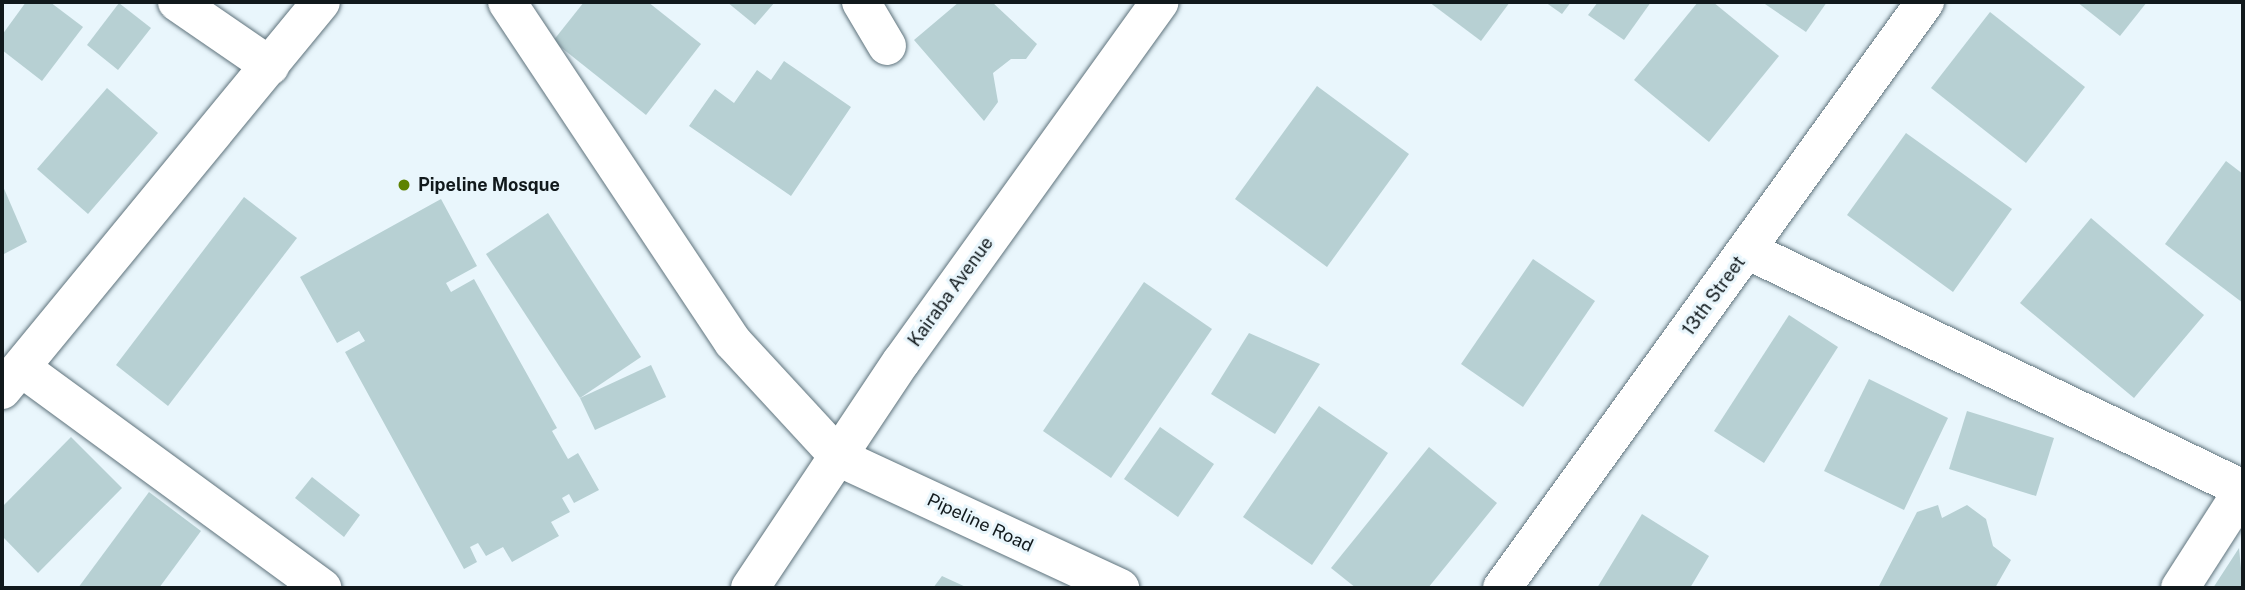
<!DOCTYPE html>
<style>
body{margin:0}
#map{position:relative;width:2245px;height:590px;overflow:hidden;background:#e9f6fc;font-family:"Public Sans",sans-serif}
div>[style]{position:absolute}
.building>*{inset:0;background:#b7d0d3}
.roads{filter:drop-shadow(0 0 2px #5f737c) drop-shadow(0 0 2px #5f737c)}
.minor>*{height:38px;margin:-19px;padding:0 19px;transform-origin:19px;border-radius:19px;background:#fff}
.dots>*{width:19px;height:19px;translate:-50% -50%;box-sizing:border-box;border:4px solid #e9f6fc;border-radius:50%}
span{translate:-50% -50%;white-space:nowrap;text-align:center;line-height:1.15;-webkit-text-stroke:6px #e9f6fc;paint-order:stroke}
.poi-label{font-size:18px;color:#11191c;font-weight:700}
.left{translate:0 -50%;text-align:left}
.street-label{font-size:18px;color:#11191c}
.frame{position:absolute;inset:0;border:4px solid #11191c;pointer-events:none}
</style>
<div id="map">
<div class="building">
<i style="clip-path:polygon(26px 2px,50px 2px,83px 27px,42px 81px,2px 50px,2px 35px)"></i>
<i style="clip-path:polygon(584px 2px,648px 2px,701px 44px,646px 115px,553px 41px)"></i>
<i style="clip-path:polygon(727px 2px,775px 2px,755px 25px)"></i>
<i style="clip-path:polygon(959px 2px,992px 2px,1037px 44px,1026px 59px,1011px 59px,993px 73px,998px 102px,984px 121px,914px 40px)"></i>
<i style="clip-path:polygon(1429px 2px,1510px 2px,1481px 41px)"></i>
<i style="clip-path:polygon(1545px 2px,1571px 2px,1562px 14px)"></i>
<i style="clip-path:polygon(1598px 2px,1651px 2px,1624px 40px,1588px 15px)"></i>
<i style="clip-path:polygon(1698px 2px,1713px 2px,1779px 56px,1709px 142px,1634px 80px)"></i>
<i style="clip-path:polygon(1762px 2px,1827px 2px,1806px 32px)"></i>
<i style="clip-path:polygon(2077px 2px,2147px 2px,2120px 36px)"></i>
<i style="clip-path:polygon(119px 3px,151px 28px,118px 70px,87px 45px)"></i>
<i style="clip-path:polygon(1990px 12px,2085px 87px,2026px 163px,1931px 88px)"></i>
<i style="clip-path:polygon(784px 61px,851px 107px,791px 196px,689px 126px,715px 89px,734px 103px,757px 70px,771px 80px)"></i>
<i style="clip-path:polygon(1317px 86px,1409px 154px,1327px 267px,1235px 199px)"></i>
<i style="clip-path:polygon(107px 88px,158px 133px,88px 214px,37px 169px)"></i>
<i style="clip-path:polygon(1906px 133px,2012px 209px,1953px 292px,1847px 215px)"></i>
<i style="clip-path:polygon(2226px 161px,2243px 174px,2243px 303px,2165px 244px)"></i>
<i style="clip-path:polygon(2px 184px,27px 242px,2px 255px)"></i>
<i style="clip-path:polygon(244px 197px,297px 238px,168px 406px,116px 365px)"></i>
<i style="clip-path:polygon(441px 199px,477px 266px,446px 283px,451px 292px,474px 279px,557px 428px,552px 431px,568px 459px,578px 453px,599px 490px,574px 503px,569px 494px,562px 498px,570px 512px,551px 522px,559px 536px,512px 562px,503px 547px,486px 556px,478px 543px,470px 547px,477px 562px,464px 569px,345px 352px,365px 341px,359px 331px,337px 343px,300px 277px)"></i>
<i style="clip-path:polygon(548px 213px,641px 357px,580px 398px,486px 254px)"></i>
<i style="clip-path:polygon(2091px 218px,2204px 315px,2134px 398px,2020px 303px)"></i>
<i style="clip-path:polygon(1533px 259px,1595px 301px,1523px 407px,1461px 364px)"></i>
<i style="clip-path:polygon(1144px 282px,1212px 329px,1111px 478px,1043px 431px)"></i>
<i style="clip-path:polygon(1789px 315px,1838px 347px,1764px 463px,1714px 431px)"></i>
<i style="clip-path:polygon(1249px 333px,1320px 364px,1275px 434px,1211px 394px)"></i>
<i style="clip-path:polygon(651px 365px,666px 397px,595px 430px,580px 398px)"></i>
<i style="clip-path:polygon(1869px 379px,1948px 418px,1904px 510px,1824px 471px)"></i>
<i style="clip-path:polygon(1319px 406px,1388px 453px,1312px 565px,1243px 517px)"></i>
<i style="clip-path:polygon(1967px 411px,2054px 438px,2036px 496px,1949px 469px)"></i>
<i style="clip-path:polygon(1160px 427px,1214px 464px,1178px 517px,1124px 479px)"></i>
<i style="clip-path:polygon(71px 437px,122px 488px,38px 573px,2px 536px,2px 507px)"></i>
<i style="clip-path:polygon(1429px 447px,1497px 503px,1428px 588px,1356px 588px,1331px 568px)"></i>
<i style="clip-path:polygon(312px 477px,360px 515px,344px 537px,295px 498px)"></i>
<i style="clip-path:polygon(149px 492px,201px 531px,159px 588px,78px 588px)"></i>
<i style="clip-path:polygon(1938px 505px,1942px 518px,1967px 505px,1986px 519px,1993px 546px,2011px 560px,1995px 588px,1878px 588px,1917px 512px)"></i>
<i style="clip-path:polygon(1642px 514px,1709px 556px,1690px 588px,1597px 588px)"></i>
<i style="clip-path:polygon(2239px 548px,2243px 588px,2213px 588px)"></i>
<i style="clip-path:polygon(942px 576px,968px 588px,933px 588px)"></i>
</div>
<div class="roads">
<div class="minor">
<i style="left:177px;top:2px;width:113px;rotate:34.5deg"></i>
<i style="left:507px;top:2px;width:408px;rotate:56.4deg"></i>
<i style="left:733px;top:342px;width:158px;rotate:47.3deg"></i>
<i style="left:840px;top:458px;width:309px;rotate:24.9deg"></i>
<i style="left:861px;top:2px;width:51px;rotate:59.4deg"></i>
<i style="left:1747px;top:250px;width:551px;rotate:25.73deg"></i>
<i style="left:23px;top:369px;width:371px;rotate:36.2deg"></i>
<i style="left:2px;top:390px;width:502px;rotate:-50.57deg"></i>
<i style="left:750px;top:588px;width:272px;rotate:-56.3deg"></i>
<i style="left:901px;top:362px;width:443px;rotate:-54.3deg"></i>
<i style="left:1502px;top:588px;width:723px;rotate:-54.18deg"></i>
<i style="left:2180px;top:588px;width:117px;rotate:-57.3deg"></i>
</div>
</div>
<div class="dots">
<i style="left:404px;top:185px;background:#5d8201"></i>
</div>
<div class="poi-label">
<span class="left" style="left:418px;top:185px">Pipeline Mosque</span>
</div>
<div class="street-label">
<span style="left:951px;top:292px;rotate:-54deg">Kairaba Avenue</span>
<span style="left:1714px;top:296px;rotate:-54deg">13th Street</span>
<span style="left:980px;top:523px;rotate:25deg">Pipeline Road</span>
</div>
<div class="frame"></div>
</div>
